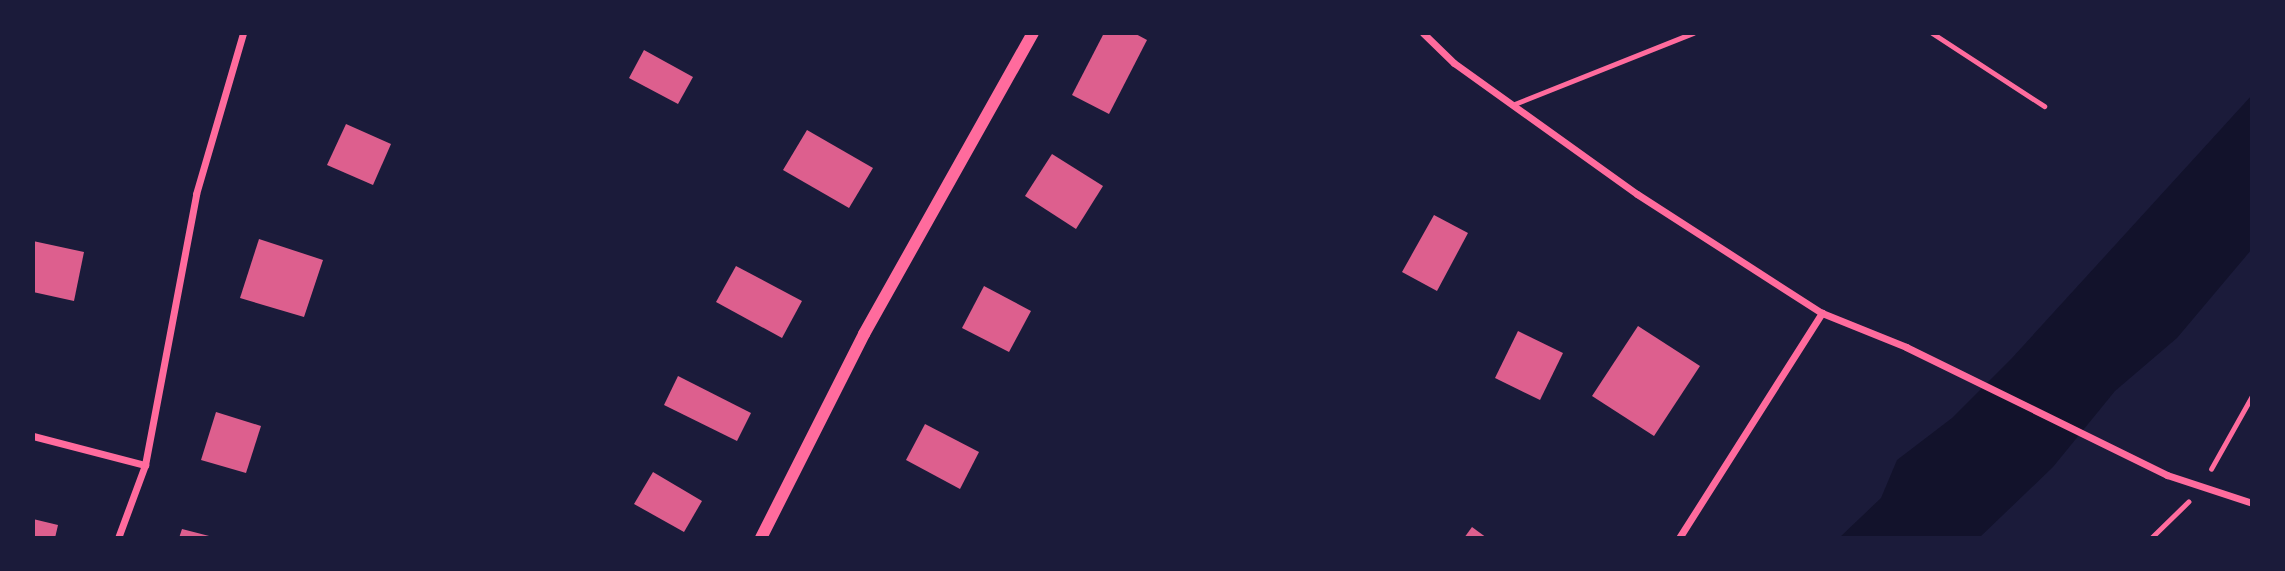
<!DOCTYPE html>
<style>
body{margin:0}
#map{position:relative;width:2285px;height:571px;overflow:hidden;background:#1b1b3a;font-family:Raleway,sans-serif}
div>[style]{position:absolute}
.water>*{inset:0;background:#12122b}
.building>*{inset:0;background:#dd5f8e}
.path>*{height:4.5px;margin:-2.25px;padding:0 2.25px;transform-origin:2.25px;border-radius:2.25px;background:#ff6b9d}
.service>*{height:5px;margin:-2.5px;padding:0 2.5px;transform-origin:2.5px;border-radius:2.5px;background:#ff6b9d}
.minor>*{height:7px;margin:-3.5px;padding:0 3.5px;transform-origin:3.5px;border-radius:3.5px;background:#ff6b9d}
.tertiary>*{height:12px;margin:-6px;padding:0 6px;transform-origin:6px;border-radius:6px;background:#ff6b9d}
span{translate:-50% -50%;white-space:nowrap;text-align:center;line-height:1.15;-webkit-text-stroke:5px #1b1b3a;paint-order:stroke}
.frame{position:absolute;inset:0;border:35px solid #1b1b3a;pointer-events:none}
</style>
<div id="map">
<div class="water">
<i style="clip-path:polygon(2252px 95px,2252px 249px,2177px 338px,2115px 391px,2053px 467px,1979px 538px,1839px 538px,1881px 498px,1897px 460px,1952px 418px,2012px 358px)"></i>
</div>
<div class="building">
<i style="clip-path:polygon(1104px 33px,1134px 33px,1147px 40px,1109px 114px,1072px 95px)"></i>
<i style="clip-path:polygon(644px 50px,693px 77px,678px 104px,629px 78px)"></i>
<i style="clip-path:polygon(346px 124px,391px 144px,373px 185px,327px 165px)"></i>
<i style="clip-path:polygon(807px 130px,873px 168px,849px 208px,783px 170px)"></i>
<i style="clip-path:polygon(1052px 154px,1103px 186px,1076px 229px,1025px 196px)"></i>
<i style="clip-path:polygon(1434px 215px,1468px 233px,1437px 291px,1402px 272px)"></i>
<i style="clip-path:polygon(259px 239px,323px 260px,304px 317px,240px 298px)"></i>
<i style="clip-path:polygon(33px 241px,84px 252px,74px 301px,33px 292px)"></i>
<i style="clip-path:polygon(736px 266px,802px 301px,782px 338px,716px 302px)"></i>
<i style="clip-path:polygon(984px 286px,1031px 311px,1009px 352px,962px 328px)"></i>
<i style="clip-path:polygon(1638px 326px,1700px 366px,1654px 436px,1592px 396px)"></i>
<i style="clip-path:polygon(1518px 331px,1563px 353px,1540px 400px,1495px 378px)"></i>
<i style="clip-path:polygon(678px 376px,751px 413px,737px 441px,664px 405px)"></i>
<i style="clip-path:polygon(216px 412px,261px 426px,246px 473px,201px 460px)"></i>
<i style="clip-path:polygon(925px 424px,979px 452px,960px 489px,906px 460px)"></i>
<i style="clip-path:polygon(653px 472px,702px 501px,684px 532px,634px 504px)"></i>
<i style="clip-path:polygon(33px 519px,58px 525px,55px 538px,33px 538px)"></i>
<i style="clip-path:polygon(1472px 527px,1487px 538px,1464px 538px)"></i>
<i style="clip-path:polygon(182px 529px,213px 537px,213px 538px,179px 538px)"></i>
</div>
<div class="path">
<i style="left:2211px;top:469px;width:84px;rotate:-60.7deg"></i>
<i style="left:2151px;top:538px;width:52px;rotate:-44.2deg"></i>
</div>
<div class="service">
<i style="left:1932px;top:33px;width:134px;rotate:33.1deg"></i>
<i style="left:1512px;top:105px;width:195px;rotate:-21.7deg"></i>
</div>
<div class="minor">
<i style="left:1423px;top:33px;width:43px;rotate:44.1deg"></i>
<i style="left:1454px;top:63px;width:225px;rotate:35.6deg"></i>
<i style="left:1637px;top:194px;width:220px;rotate:32.8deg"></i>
<i style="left:1822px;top:313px;width:91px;rotate:22deg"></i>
<i style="left:1906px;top:347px;width:291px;rotate:26.1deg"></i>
<i style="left:2167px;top:475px;width:89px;rotate:18.2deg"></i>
<i style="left:33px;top:436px;width:116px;rotate:14.5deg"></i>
<i style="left:118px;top:538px;width:78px;rotate:-69.7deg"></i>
<i style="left:145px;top:465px;width:276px;rotate:-79.3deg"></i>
<i style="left:196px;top:194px;width:168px;rotate:-73.7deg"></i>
<i style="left:1679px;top:538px;width:267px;rotate:-57.6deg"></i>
</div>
<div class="tertiary">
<i style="left:761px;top:538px;width:229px;rotate:-63.2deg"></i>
<i style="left:864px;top:334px;width:345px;rotate:-60.7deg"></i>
</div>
<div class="frame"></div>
</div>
